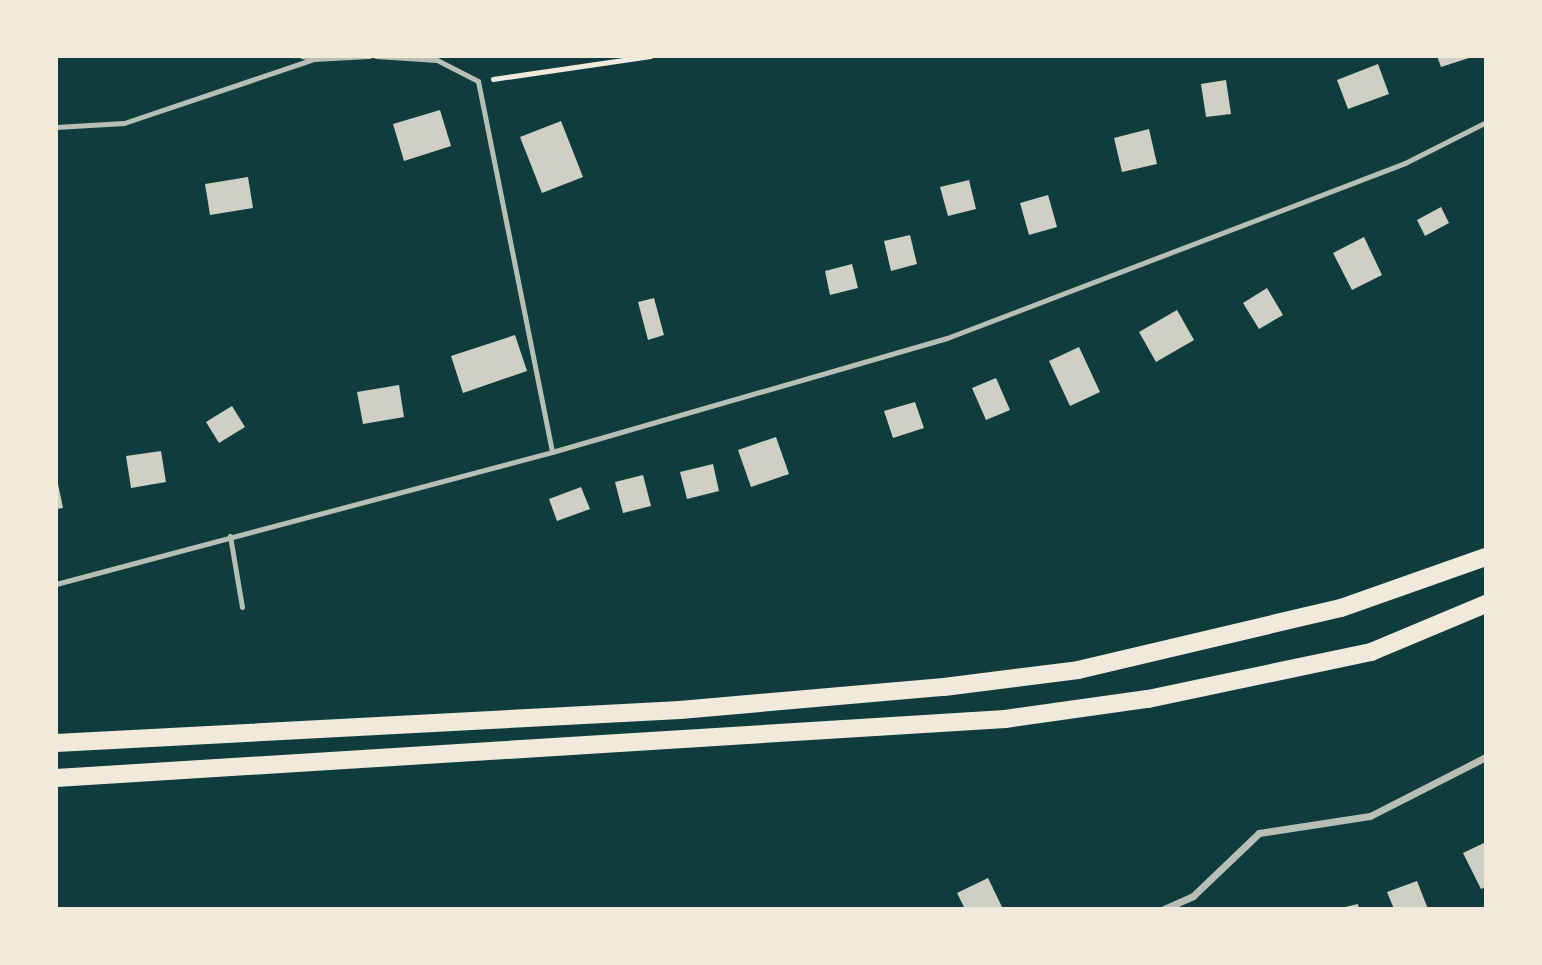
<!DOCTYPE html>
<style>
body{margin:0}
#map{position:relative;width:1542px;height:965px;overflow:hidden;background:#0f3d3e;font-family:"Exo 2",sans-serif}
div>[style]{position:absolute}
.building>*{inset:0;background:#cfcfc3}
.path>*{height:4.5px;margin:-2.25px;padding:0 2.25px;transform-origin:2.25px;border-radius:2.25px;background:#f1e9da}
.service>*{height:5px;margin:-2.5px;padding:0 2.5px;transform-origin:2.5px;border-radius:2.5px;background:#b8beb3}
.minor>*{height:7px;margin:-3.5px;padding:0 3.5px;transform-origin:3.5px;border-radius:3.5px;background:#b8beb3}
.primary>*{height:18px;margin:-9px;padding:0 9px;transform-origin:9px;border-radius:9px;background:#f1e9da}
span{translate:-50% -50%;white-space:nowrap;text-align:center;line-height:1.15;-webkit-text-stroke:6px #f1e9da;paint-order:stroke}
.frame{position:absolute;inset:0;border:58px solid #f1e9da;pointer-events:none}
</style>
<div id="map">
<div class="building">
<i style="clip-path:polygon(1437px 56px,1468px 56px,1469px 58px,1441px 67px)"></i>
<i style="clip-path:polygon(1378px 64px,1389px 94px,1348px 109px,1337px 80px)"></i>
<i style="clip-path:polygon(1226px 80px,1231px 114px,1206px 117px,1201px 84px)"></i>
<i style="clip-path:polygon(440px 110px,451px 146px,404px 161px,393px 124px)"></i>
<i style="clip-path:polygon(561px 121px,583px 177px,542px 193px,520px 137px)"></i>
<i style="clip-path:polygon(1149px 129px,1157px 164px,1122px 172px,1114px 138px)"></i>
<i style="clip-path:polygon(248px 177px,253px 208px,210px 215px,205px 184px)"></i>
<i style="clip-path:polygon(969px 180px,976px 209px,948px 216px,940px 187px)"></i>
<i style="clip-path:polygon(1048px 195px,1057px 227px,1029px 235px,1020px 203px)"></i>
<i style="clip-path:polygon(1441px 207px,1449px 223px,1425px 236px,1417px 220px)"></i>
<i style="clip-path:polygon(910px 235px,917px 264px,891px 271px,884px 241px)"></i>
<i style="clip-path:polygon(1364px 237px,1382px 275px,1352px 290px,1333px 253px)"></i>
<i style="clip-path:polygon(852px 264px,858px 288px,830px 295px,825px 271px)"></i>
<i style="clip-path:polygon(1267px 288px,1283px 315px,1259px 329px,1243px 303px)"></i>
<i style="clip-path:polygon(654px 298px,664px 335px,648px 340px,638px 302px)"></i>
<i style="clip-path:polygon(1177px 310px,1194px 340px,1156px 362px,1139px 332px)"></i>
<i style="clip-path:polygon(515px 335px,527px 371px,463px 393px,451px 356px)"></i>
<i style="clip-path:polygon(1079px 347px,1100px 392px,1070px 406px,1049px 361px)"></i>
<i style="clip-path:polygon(996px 378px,1010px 410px,986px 420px,972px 388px)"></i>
<i style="clip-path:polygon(399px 385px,404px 417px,363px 424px,357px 392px)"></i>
<i style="clip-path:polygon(915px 402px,924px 428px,893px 438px,884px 411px)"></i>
<i style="clip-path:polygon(232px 406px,245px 427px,219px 443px,206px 422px)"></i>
<i style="clip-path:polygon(776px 437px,789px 474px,751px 487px,738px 450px)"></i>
<i style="clip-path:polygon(161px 451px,166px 482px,131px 488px,126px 456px)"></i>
<i style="clip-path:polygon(713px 464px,719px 491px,687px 499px,680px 472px)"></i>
<i style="clip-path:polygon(643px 475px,651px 506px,623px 513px,615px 482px)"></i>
<i style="clip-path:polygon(57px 479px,63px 508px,56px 509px,56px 480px)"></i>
<i style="clip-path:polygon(581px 487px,590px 509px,557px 521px,549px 499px)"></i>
<i style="clip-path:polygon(1486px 842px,1486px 887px,1481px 889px,1463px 853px)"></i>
<i style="clip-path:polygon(988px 878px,1002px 907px,965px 909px,957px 893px)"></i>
<i style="clip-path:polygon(1417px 881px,1428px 909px,1394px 909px,1387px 892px)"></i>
<i style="clip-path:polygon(1358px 904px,1359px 909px,1341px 909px,1341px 908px)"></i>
</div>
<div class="path">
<i style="left:493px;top:79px;width:159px;rotate:-8.3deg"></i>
</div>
<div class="service">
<i style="left:302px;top:56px;width:12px;rotate:14deg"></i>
<i style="left:376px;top:56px;width:61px;rotate:3.8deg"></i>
<i style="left:437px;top:60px;width:46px;rotate:27.1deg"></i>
<i style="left:478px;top:81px;width:378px;rotate:78.7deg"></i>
<i style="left:56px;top:127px;width:68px;rotate:-3.4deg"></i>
<i style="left:124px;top:123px;width:200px;rotate:-18.6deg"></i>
<i style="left:314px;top:59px;width:55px;rotate:-3.1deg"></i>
<i style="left:230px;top:536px;width:72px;rotate:80.4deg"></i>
<i style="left:56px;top:584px;width:513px;rotate:-14.9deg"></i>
<i style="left:552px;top:452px;width:411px;rotate:-16.1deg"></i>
<i style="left:947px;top:338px;width:490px;rotate:-20.9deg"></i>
<i style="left:1405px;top:163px;width:91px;rotate:-26.8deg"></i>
</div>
<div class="minor">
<i style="left:1164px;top:909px;width:32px;rotate:-24deg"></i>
<i style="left:1193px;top:896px;width:91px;rotate:-43.7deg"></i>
<i style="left:1259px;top:833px;width:112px;rotate:-8.7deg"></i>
<i style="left:1370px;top:816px;width:130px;rotate:-27deg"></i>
</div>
<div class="primary">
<i style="left:56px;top:743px;width:625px;rotate:-3.03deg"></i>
<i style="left:680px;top:710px;width:265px;rotate:-5deg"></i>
<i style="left:944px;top:687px;width:135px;rotate:-7.2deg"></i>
<i style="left:1078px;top:670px;width:270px;rotate:-13.3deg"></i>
<i style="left:1341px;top:608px;width:154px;rotate:-19.4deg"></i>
<i style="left:56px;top:778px;width:951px;rotate:-3.56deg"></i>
<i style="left:1005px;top:719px;width:144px;rotate:-8deg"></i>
<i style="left:1148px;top:699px;width:228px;rotate:-11.9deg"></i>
<i style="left:1371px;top:652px;width:125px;rotate:-22.7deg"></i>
</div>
<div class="frame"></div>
</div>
